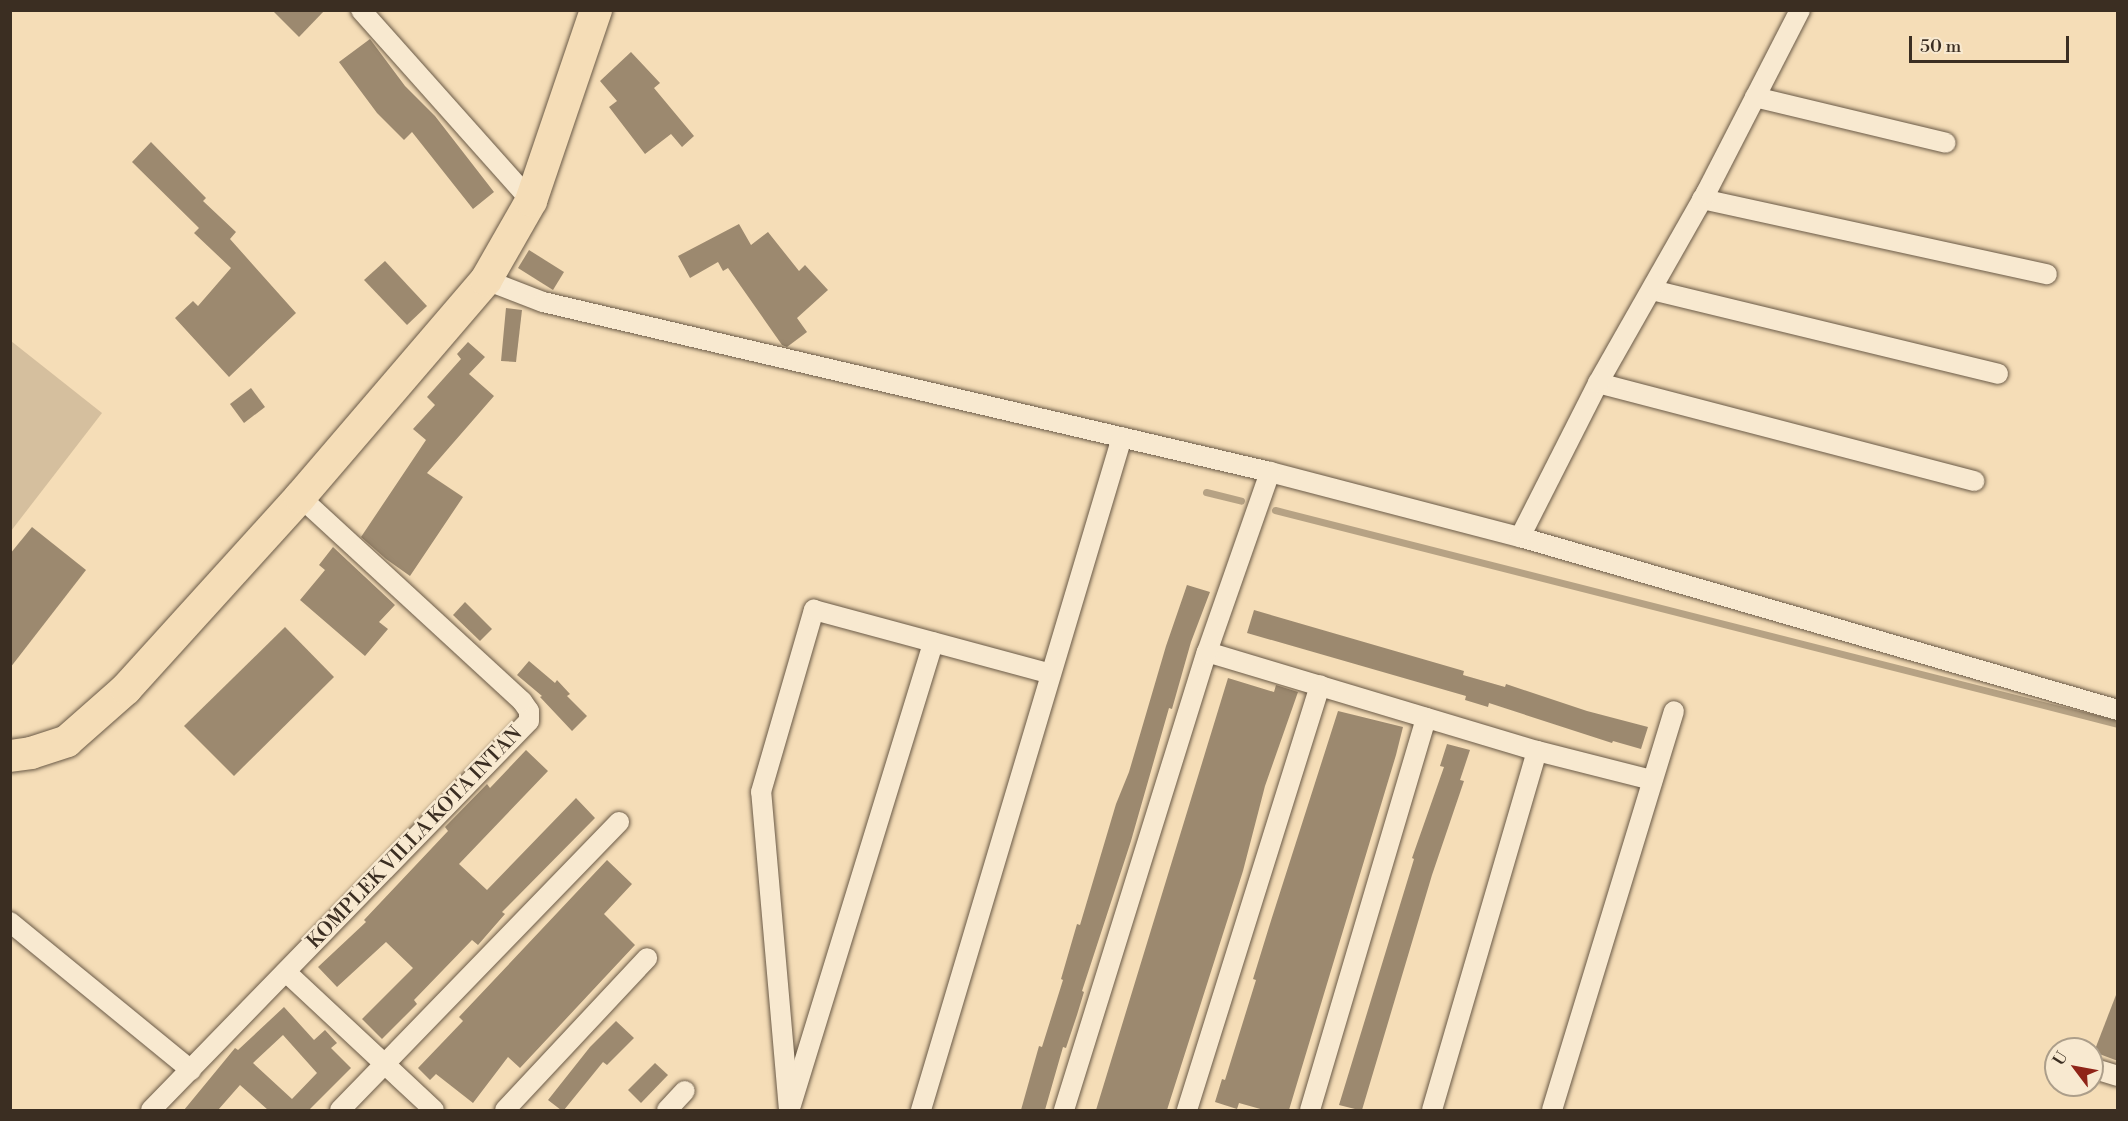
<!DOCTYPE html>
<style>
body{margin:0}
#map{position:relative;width:2128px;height:1121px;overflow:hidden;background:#f5ddb7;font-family:"Libre Bodoni",serif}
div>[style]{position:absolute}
.green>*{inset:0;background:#d5bf9e}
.stream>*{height:7px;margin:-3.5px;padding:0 3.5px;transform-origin:3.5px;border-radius:3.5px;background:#b6a284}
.building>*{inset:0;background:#9c896f}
.roads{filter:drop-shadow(0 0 2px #6a5a47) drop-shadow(0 0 2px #6a5a47)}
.street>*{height:20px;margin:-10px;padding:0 10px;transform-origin:10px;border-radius:10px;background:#f8e9d0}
.primary>*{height:32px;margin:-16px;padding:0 16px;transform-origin:16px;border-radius:16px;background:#f5ddb7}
span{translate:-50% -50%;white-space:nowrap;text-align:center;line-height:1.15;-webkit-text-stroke:5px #f8e9d0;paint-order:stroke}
.street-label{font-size:20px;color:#3b2e22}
.frame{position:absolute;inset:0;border:12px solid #3b2e22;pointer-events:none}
.north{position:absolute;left:2044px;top:1037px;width:60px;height:60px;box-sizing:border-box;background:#f8e9d0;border:2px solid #ac9e8a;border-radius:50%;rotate:302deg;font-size:16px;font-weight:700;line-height:24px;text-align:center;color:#3b2e22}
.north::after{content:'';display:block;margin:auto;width:21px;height:27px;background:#8f2418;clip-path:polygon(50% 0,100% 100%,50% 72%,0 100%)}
.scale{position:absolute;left:1909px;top:36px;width:160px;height:27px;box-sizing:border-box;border:3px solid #3b2e22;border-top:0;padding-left:8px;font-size:18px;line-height:21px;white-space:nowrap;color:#3b2e22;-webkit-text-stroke:4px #f8e9d0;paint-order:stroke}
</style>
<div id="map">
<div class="green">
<i style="clip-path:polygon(11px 341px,102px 413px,11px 531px)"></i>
</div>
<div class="stream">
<i style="left:1206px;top:492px;width:36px;rotate:14deg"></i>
<i style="left:1275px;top:510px;width:870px;rotate:14.24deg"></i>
</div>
<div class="building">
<i style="clip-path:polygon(272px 10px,325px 10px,299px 37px)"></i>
<i style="clip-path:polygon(370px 39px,405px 86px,435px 116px,494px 192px,473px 209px,412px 132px,404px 140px,377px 113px,339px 62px)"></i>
<i style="clip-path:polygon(631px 52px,660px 83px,654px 88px,694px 136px,682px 147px,671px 134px,645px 154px,609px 107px,617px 101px,600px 81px)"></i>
<i style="clip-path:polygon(151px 142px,206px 198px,203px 201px,236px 232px,230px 239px,296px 313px,229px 377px,175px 318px,193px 301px,198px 306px,231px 268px,194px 233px,199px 228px,132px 162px)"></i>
<i style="clip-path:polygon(739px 224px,751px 245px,768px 232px,799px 271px,805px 265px,828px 290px,797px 318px,807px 332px,787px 347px,782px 345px,728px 268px,723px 271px,718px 262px,690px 278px,678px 256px)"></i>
<i style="clip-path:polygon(529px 250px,564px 272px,553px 290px,518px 268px)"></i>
<i style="clip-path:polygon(385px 261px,427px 306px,407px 325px,364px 280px)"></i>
<i style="clip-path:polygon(506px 308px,522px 310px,516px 362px,501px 361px)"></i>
<i style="clip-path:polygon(468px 342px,485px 357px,469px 374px,494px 396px,427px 473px,463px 497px,410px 576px,386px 559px,361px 537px,426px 440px,413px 429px,435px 405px,427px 397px,461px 359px,457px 354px)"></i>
<i style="clip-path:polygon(251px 388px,265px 407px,244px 423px,230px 404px)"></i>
<i style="clip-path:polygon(32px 527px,86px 570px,10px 668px,10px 554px)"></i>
<i style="clip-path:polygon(333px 547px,395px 605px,379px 622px,388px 629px,365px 656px,300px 600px,325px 570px,319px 565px)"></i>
<i style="clip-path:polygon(1187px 585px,1210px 592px,1191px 642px,1172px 709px,1169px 708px,1131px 841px,1082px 991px,1084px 992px,1077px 1015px,1066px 1048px,1063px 1047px,1045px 1110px,1021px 1110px,1039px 1046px,1042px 1047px,1063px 980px,1061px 979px,1077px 924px,1080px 925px,1116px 804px,1129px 772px,1166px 646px)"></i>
<i style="clip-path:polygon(465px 602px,492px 629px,480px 641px,453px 615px)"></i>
<i style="clip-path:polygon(1254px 610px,1464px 671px,1463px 675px,1505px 687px,1506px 684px,1587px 711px,1648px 727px,1641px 749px,1613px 741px,1612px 743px,1489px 703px,1488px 707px,1465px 700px,1466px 696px,1247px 633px)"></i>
<i style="clip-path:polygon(285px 627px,334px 677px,234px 776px,184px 726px)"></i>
<i style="clip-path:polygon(529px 661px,555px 683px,557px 680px,570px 694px,567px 696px,587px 716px,572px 731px,540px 697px,542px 696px,517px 675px)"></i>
<i style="clip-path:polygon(1228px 678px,1274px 692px,1276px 685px,1298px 692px,1265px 786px,1243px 871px,1167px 1110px,1096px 1110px)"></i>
<i style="clip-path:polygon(1338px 711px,1403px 727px,1396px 755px,1289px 1110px,1264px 1110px,1239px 1103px,1237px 1109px,1215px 1102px,1222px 1079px,1225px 1080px,1256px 980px,1253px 979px,1269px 927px)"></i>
<i style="clip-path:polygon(1447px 744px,1470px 750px,1460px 780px,1464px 781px,1432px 875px,1362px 1110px,1359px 1110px,1339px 1105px,1414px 859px,1412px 858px,1444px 767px,1440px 766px)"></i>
<i style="clip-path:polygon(526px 750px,548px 771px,459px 864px,487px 890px,576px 798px,595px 818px,502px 912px,505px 914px,478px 945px,472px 940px,414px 1000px,417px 1004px,382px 1039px,362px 1019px,413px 968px,386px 942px,337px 987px,318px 967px,366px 922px,364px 920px,448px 831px,445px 827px,487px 784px,490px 788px)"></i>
<i style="clip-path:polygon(607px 860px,632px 884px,604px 914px,635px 945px,520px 1068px,508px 1057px,473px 1103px,436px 1074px,430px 1080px,418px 1068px,463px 1021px,459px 1017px)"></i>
<i style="clip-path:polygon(2116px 995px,2118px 996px,2118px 1061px,2094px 1052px)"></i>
<i style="clip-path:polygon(evenodd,284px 1007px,314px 1040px,325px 1030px,337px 1043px,331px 1048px,351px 1068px,309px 1110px,268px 1110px,240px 1085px,218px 1110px,184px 1110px,235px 1048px,238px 1050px,284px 1007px,283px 1035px,317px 1073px,292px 1099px,253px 1063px,283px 1035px)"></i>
<i style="clip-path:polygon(616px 1021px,634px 1038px,607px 1065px,603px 1062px,564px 1110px,561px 1110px,548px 1100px,590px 1047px)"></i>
<i style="clip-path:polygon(655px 1063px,668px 1075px,641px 1103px,628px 1090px)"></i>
</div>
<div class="roads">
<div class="street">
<i style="left:361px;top:10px;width:256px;rotate:48.3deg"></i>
<i style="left:1755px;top:97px;width:196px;rotate:13.5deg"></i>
<i style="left:1702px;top:199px;width:353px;rotate:12.3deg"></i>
<i style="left:486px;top:280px;width:61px;rotate:21.1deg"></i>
<i style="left:543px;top:302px;width:747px;rotate:13.16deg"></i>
<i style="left:1270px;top:472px;width:258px;rotate:14.6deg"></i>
<i style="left:1520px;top:537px;width:623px;rotate:16.14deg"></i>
<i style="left:1652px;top:290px;width:356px;rotate:13.6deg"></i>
<i style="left:1598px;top:383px;width:389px;rotate:14.6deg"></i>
<i style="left:1520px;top:537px;width:173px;rotate:-63.1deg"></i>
<i style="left:1598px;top:383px;width:219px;rotate:-60.4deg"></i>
<i style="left:1706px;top:193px;width:206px;rotate:-62.8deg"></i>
<i style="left:1207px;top:652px;width:345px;rotate:16.7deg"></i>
<i style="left:1537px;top:751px;width:119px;rotate:14.2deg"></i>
<i style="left:10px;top:922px;width:234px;rotate:39.3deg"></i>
<i style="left:286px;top:972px;width:202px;rotate:43deg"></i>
<i style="left:2092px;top:1068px;width:27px;rotate:17deg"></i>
<i style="left:791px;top:1105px;width:484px;rotate:-72.9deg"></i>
<i style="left:151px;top:1110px;width:542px;rotate:-45.82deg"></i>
<i style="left:529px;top:721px;width:10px;rotate:-90deg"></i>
<i style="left:529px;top:711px;width:12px;rotate:-125deg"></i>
<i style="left:522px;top:701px;width:301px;rotate:-137.4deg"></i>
<i style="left:340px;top:1110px;width:401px;rotate:-45.9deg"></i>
<i style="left:505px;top:1110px;width:208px;rotate:-46.9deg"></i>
<i style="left:667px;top:1110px;width:26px;rotate:-47deg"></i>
<i style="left:789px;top:1110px;width:319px;rotate:-95deg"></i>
<i style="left:761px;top:792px;width:190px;rotate:-73.8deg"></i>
<i style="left:814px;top:610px;width:245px;rotate:15.1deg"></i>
<i style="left:921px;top:1110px;width:702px;rotate:-73.37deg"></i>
<i style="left:1064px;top:1110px;width:480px;rotate:-72.7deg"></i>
<i style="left:1207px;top:652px;width:191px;rotate:-70.7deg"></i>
<i style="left:1187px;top:1110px;width:445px;rotate:-72.6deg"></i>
<i style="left:1310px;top:1110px;width:409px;rotate:-73.5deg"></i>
<i style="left:1432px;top:1110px;width:374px;rotate:-73.7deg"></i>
<i style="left:1552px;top:1110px;width:417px;rotate:-73deg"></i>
</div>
<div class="primary">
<i style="left:10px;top:756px;width:21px;rotate:-8deg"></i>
<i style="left:31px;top:753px;width:38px;rotate:-18deg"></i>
<i style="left:67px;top:741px;width:79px;rotate:-41.4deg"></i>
<i style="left:126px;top:689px;width:259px;rotate:-47.8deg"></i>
<i style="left:300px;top:497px;width:286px;rotate:-49.4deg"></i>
<i style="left:486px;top:280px;width:91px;rotate:-60.3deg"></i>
<i style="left:531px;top:201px;width:202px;rotate:-71.2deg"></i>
</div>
</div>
<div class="street-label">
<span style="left:415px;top:838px;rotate:-46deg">KOMPLEK VILLA KOTA INTAN</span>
</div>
<div class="frame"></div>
<div class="north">U</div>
<div class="scale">50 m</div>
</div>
